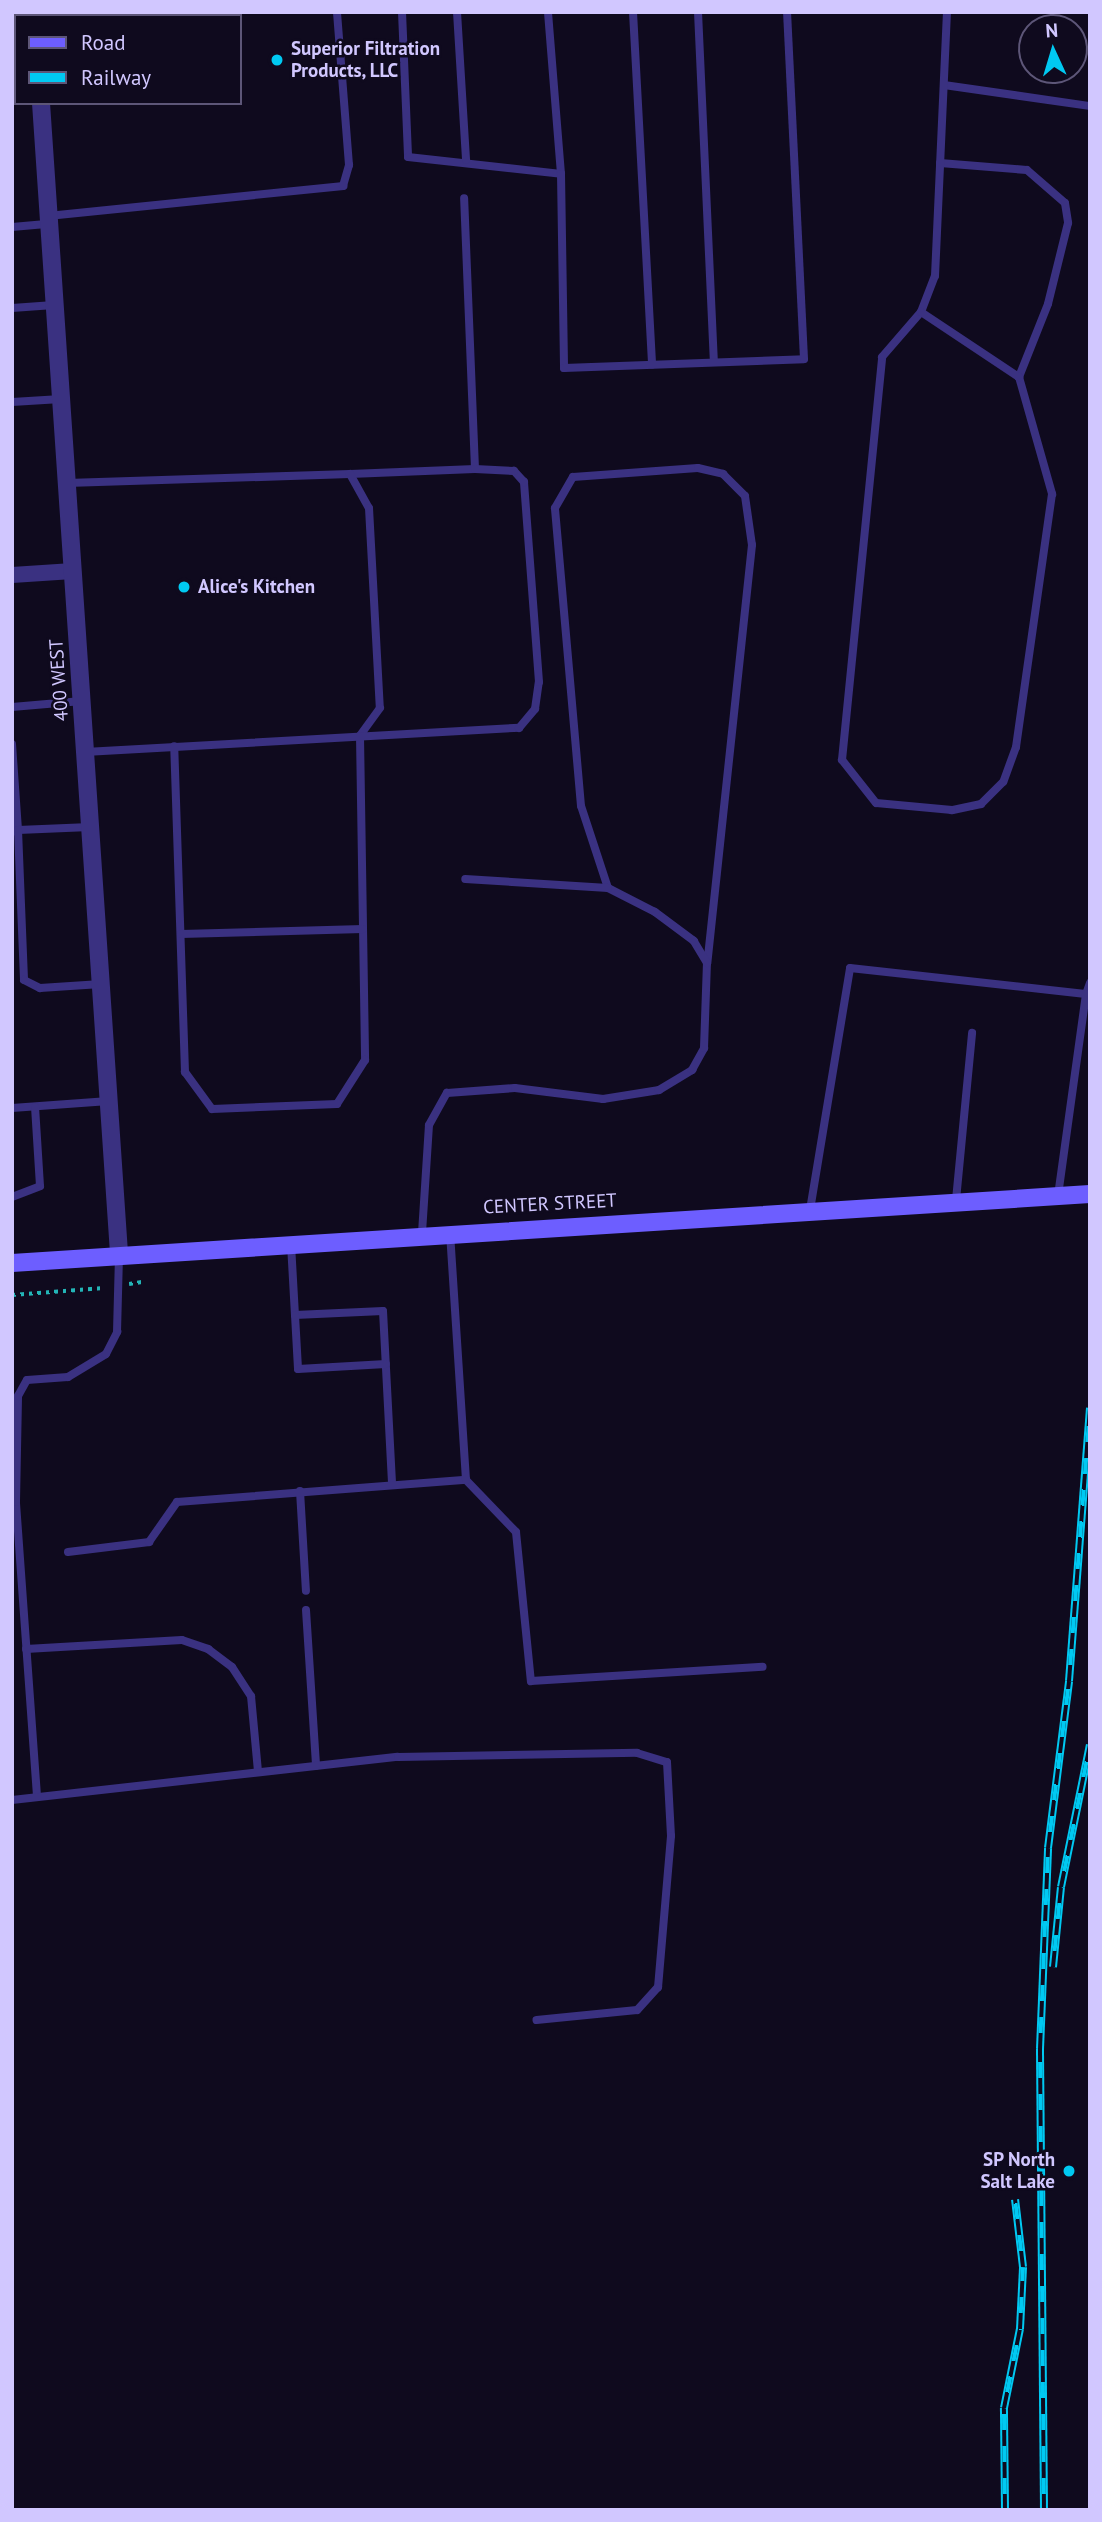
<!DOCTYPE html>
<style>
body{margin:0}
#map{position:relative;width:1102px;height:2522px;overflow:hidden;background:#0f0a1e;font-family:"PT Sans",sans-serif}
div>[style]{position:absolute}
.path>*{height:3.5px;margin-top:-1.75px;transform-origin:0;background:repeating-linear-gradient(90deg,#23b5b7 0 3.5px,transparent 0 8.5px)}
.service>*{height:8px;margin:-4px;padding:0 4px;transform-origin:4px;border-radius:4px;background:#3a3181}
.minor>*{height:16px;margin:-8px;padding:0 8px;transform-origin:8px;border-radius:8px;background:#3a3181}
.tertiary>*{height:18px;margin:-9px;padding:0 9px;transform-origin:9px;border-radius:9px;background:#3a3181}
.secondary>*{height:18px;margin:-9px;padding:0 9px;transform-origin:9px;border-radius:9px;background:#6d5eff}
.rail>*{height:8px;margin-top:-4px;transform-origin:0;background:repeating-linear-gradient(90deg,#0f0a1e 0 16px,#00c9f2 0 32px);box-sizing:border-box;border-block:2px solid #00c9f2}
.dots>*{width:19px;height:19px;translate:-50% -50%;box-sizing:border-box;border:4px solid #0f0a1e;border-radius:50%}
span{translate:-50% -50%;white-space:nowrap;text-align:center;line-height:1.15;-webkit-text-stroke:5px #0f0a1e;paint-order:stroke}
.poi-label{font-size:19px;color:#d1c7ff;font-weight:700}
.left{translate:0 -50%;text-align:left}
.right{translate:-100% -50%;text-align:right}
.street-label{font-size:19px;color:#d1c7ff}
.frame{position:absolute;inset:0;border:14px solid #d1c7ff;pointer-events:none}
.legend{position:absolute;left:14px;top:14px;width:228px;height:91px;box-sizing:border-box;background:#0f0a1e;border:2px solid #5d5678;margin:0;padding:9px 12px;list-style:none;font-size:21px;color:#d1c7ff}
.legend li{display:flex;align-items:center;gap:14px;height:35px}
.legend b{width:35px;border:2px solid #5d5678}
.north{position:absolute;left:1018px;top:14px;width:70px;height:70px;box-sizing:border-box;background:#0f0a1e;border:2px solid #5d5678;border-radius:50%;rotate:356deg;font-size:19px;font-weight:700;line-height:28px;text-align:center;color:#d1c7ff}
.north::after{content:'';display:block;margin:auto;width:24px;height:32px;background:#00c9f2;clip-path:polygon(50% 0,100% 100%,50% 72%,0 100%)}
</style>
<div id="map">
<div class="path">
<i style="left:129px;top:1284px;width:13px;rotate:-9deg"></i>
<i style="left:12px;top:1295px;width:92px;rotate:-4.4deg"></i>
</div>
<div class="service">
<i style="left:402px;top:12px;width:145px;rotate:87.6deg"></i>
<i style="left:408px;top:157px;width:154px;rotate:6.3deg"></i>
<i style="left:561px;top:174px;width:163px;rotate:-94.6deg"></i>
<i style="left:457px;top:12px;width:148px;rotate:86.5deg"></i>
<i style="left:633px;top:12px;width:353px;rotate:86.9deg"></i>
<i style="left:698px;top:12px;width:350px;rotate:87.4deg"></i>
<i style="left:944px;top:85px;width:148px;rotate:8.2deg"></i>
<i style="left:940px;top:163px;width:87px;rotate:4.6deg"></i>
<i style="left:1027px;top:170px;width:50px;rotate:41deg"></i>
<i style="left:1065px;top:203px;width:20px;rotate:81deg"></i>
<i style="left:1068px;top:223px;width:83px;rotate:103.9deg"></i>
<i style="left:1048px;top:304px;width:79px;rotate:111.7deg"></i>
<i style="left:1019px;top:377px;width:122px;rotate:74.2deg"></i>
<i style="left:1052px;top:494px;width:256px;rotate:98.1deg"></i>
<i style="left:1016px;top:747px;width:37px;rotate:110deg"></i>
<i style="left:1003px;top:782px;width:31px;rotate:135deg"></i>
<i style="left:981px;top:804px;width:30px;rotate:168deg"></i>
<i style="left:952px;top:810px;width:76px;rotate:-174.7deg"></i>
<i style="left:876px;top:803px;width:55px;rotate:-128.3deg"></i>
<i style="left:842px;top:760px;width:405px;rotate:-84.3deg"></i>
<i style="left:882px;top:357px;width:60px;rotate:-49.1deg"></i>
<i style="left:921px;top:312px;width:39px;rotate:-69deg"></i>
<i style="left:935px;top:276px;width:264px;rotate:-87.4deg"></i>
<i style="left:561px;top:174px;width:194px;rotate:89.1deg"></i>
<i style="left:564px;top:368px;width:240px;rotate:-2.1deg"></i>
<i style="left:804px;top:359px;width:347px;rotate:-92.8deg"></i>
<i style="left:48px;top:216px;width:297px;rotate:-5.8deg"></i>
<i style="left:343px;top:186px;width:22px;rotate:-74deg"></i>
<i style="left:349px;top:165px;width:153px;rotate:-94.5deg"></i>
<i style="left:12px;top:227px;width:37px;rotate:-5deg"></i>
<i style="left:12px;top:308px;width:42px;rotate:-4.1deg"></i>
<i style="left:921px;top:312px;width:118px;rotate:33.6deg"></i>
<i style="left:12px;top:402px;width:49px;rotate:-3.5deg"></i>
<i style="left:350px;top:474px;width:125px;rotate:-2.3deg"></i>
<i style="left:475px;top:469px;width:271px;rotate:-92.3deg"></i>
<i style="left:67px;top:483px;width:283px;rotate:-1.8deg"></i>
<i style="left:350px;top:474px;width:39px;rotate:61deg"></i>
<i style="left:369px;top:508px;width:200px;rotate:86.9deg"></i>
<i style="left:380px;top:708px;width:34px;rotate:126deg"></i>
<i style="left:360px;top:736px;width:324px;rotate:89.1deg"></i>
<i style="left:365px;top:1060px;width:52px;rotate:122.5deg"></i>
<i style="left:337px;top:1104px;width:125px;rotate:177.7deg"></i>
<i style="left:212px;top:1109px;width:46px;rotate:-126.1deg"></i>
<i style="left:185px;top:1072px;width:326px;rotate:-91.9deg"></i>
<i style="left:12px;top:707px;width:70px;rotate:-4.9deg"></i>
<i style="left:12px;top:744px;width:86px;rotate:86deg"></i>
<i style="left:18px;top:830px;width:6px;rotate:162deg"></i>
<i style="left:85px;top:752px;width:435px;rotate:-3.2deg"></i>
<i style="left:519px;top:728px;width:25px;rotate:-50deg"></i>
<i style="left:535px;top:709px;width:27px;rotate:-82deg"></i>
<i style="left:539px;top:682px;width:201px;rotate:-94.3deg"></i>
<i style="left:524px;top:482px;width:15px;rotate:-132deg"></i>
<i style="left:514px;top:471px;width:39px;rotate:-177deg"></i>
<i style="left:90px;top:827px;width:72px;rotate:177.6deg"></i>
<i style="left:18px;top:830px;width:150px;rotate:87.7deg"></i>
<i style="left:24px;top:980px;width:18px;rotate:27deg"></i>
<i style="left:40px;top:988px;width:61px;rotate:-3.8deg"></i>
<i style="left:608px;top:888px;width:86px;rotate:-108.2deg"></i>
<i style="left:581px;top:806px;width:299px;rotate:-95deg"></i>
<i style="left:555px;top:508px;width:36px;rotate:-60deg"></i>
<i style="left:573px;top:477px;width:125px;rotate:-4.1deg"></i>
<i style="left:698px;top:468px;width:26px;rotate:13deg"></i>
<i style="left:723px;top:474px;width:31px;rotate:45deg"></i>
<i style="left:745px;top:496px;width:49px;rotate:81.9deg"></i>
<i style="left:752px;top:545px;width:420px;rotate:96.1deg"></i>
<i style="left:181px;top:934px;width:182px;rotate:-1.6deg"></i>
<i style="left:1086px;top:994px;width:12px;rotate:-70deg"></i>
<i style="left:12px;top:1108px;width:97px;rotate:-4.1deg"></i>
<i style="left:12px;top:1197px;width:30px;rotate:-21deg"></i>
<i style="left:40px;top:1186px;width:79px;rotate:-93.6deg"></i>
<i style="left:956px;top:1200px;width:168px;rotate:-84.5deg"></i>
<i style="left:810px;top:1210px;width:245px;rotate:-80.6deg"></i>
<i style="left:850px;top:968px;width:237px;rotate:6.3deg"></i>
<i style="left:1086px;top:994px;width:203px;rotate:97.9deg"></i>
<i style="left:422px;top:1233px;width:108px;rotate:-86.3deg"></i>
<i style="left:429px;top:1125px;width:37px;rotate:-61deg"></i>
<i style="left:447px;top:1093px;width:68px;rotate:-4.2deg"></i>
<i style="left:515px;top:1088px;width:89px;rotate:7.1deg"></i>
<i style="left:603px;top:1099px;width:57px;rotate:-9.1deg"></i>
<i style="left:659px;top:1090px;width:39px;rotate:-31deg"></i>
<i style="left:692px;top:1070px;width:25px;rotate:-61deg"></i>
<i style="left:704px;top:1048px;width:85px;rotate:-88deg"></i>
<i style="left:707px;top:963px;width:26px;rotate:-121deg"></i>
<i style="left:694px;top:941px;width:49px;rotate:-143.4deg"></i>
<i style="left:655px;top:912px;width:53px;rotate:-152.9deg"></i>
<i style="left:608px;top:888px;width:143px;rotate:-176.4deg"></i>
<i style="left:291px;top:1244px;width:71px;rotate:86.8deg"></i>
<i style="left:295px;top:1315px;width:88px;rotate:-2.6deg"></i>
<i style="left:383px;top:1311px;width:173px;rotate:87deg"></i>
<i style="left:295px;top:1315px;width:54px;rotate:86.8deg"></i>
<i style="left:298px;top:1369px;width:88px;rotate:-3.3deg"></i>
<i style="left:466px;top:1480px;width:72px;rotate:46.1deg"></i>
<i style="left:516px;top:1532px;width:150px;rotate:84.3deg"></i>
<i style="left:531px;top:1681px;width:232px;rotate:-3.5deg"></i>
<i style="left:300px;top:1491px;width:100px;rotate:86.6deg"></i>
<i style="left:68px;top:1552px;width:82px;rotate:-7deg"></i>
<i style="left:149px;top:1542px;width:49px;rotate:-55deg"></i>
<i style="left:177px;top:1502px;width:290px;rotate:-4.4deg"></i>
<i style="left:466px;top:1480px;width:247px;rotate:-93.7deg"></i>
<i style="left:306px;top:1610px;width:156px;rotate:86.3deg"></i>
<i style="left:26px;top:1649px;width:156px;rotate:-3.3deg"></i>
<i style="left:182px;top:1640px;width:28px;rotate:19deg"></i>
<i style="left:208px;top:1649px;width:30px;rotate:37deg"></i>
<i style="left:232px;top:1667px;width:35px;rotate:57deg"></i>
<i style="left:251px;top:1696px;width:76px;rotate:84.7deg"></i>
<i style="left:37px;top:1796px;width:295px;rotate:-94.1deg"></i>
<i style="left:16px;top:1502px;width:106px;rotate:-88.9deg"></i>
<i style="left:18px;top:1396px;width:18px;rotate:-61deg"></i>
<i style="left:27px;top:1380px;width:41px;rotate:-4.2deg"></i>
<i style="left:68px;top:1377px;width:44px;rotate:-31.2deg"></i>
<i style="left:106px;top:1354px;width:25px;rotate:-63deg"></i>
<i style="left:117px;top:1332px;width:76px;rotate:-88.5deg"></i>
<i style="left:12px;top:1800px;width:388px;rotate:-6.4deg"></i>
<i style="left:398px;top:1757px;width:239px;rotate:-1deg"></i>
<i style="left:637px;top:1753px;width:31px;rotate:17deg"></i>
<i style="left:667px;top:1762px;width:74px;rotate:86.9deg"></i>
<i style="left:671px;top:1836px;width:152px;rotate:94.9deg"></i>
<i style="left:658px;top:1987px;width:31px;rotate:132deg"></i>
<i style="left:637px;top:2010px;width:101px;rotate:174.3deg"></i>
</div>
<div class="minor">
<i style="left:12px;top:575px;width:61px;rotate:-3.8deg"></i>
</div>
<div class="tertiary">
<i style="left:35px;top:12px;width:4px;rotate:90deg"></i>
<i style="left:41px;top:103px;width:1154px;rotate:86.12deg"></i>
</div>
<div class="secondary">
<i style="left:12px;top:1263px;width:1080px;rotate:-3.66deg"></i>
</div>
<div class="rail">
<i style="left:1053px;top:1967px;width:80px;rotate:-84.3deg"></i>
<i style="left:1061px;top:1887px;width:145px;rotate:-78.5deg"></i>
<i style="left:1005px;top:2510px;width:102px;rotate:-90.6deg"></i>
<i style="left:1004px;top:2408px;width:81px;rotate:-78.6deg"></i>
<i style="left:1020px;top:2329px;width:62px;rotate:-87.2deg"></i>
<i style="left:1023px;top:2267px;width:68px;rotate:-96.7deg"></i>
<i style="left:1044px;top:2510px;width:461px;rotate:-90.5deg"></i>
<i style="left:1040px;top:2049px;width:201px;rotate:-87.7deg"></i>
<i style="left:1048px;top:1848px;width:168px;rotate:-82.8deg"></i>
<i style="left:1069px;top:1681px;width:274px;rotate:-85.6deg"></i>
</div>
<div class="dots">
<i style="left:277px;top:60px;background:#00c9f2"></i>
<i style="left:184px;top:587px;background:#00c9f2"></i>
<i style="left:1069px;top:2171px;background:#00c9f2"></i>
</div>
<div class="poi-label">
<span class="left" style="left:291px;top:60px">Superior Filtration<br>Products, LLC</span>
<span class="left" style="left:198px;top:587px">Alice's Kitchen</span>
<span class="right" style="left:1055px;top:2171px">SP North<br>Salt Lake</span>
</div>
<div class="street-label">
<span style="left:59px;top:680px;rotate:-94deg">400 WEST</span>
<span style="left:550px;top:1204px;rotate:-3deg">CENTER STREET</span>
</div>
<div class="frame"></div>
<ul class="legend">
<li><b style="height:9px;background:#6d5eff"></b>Road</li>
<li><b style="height:9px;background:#00c9f2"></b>Railway</li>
</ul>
<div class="north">N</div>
</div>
